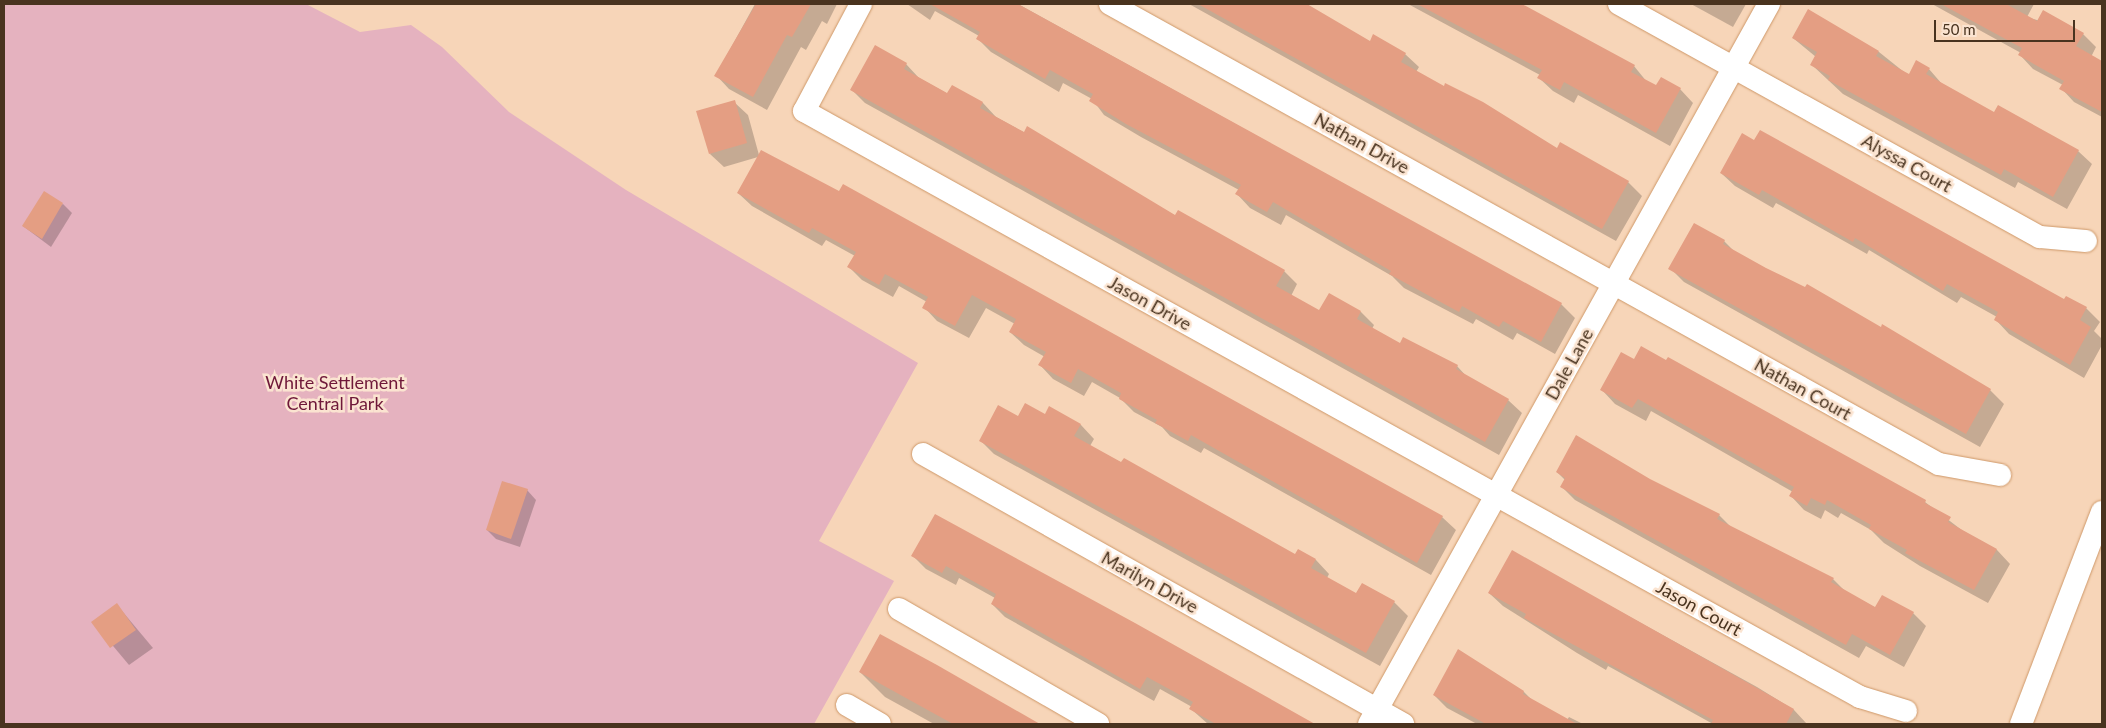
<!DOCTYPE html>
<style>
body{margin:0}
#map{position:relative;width:2106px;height:728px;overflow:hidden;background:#f7d5b8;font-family:Lato,sans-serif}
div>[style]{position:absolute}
.green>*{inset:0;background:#e5b2bf}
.shadow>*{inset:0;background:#0003}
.building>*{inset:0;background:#e49e83}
.roads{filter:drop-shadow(0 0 1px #ce9868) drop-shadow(0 0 1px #ce9868)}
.minor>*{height:22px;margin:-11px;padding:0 11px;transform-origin:11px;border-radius:11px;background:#fff}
span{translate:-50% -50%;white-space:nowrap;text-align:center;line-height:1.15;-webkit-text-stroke:5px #fbe4d1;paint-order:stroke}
.street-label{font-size:18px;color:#49331f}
.park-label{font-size:18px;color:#6f1839}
.frame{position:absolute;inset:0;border:5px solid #49331f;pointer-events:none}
.scale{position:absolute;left:1934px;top:20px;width:141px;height:22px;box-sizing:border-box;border:2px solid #49331f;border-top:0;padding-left:6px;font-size:15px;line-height:18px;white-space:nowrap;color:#49331f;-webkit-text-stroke:4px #fbe4d1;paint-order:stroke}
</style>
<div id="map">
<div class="green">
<i style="clip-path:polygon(4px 4px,306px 4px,360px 32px,411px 25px,442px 47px,509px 112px,626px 190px,918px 363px,819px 541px,894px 581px,814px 724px,4px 724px)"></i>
</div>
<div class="shadow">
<i style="clip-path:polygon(755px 4px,837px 4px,827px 24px,822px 21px,806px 50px,801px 47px,767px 110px,729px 89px,716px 75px)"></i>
<i style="clip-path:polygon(907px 4px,1018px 4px,1561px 304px,1575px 318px,1555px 354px,1517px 333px,1513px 340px,1476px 319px,1473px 324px,1404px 288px,1392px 276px,1286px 215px,1281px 225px,1250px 208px,1237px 194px,1239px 190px,1141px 137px,1104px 115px,1092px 99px,1063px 83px,1059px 92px,991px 52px,978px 39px,979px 36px,935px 11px,930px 20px)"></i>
<i style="clip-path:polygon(1189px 4px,1302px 4px,1370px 42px,1405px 54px,1419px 67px,1416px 72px,1557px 149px,1628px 182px,1642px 196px,1616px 241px)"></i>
<i style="clip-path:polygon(1408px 4px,1520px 4px,1634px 66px,1647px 82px,1656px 87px,1680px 89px,1693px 103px,1670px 146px,1578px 95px,1574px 103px,1553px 91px,1539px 78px,1540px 75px)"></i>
<i style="clip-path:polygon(1691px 4px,1746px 4px,1733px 27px)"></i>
<i style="clip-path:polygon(1932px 4px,2034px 4px,2027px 17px,2083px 34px,2096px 47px,2091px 57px,2102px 64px,2102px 117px,2074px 102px,2061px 88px,2063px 85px,2033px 69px,2020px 55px,2021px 53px)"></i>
<i style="clip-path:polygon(1793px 38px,1879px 52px,1909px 76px,1929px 69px,1942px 84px,1994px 113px,2078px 151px,2092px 164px,2067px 209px,2018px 182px,2015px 188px,1843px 94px,1812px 65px,1816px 57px)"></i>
<i style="clip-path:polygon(906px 64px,919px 78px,948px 94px,952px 87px,983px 103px,996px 117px,1176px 216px,1284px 271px,1297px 284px,1291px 296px,1320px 312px,1361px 312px,1374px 325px,1372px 329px,1400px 345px,1457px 366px,1468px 378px,1508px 400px,1522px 413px,1499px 455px,865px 103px,852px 90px)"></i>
<i style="clip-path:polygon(734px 102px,748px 115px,759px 155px,1442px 517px,1456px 530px,1431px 575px,1204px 448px,1201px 453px,1170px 436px,1162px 427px,1134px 412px,1120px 398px,1092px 382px,1084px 396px,1053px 379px,1040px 365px,1045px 357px,1024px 345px,1010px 332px,1015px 324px,986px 308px,969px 338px,937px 321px,924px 307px,927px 302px,899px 286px,893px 297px,862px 280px,849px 267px,855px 256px,826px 240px,822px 246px,752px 206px,738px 193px,758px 157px,724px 167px,710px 154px)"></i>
<i style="clip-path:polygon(1721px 173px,2086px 308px,2100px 322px,2094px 331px,2102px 339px,2102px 345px,2084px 378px,2009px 334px,1996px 320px,1997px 317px,1961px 297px,1957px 303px,1869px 250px,1867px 254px,1776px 203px,1773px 208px,1735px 186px)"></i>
<i style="clip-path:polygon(63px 204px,72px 213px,51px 247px,23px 226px)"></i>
<i style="clip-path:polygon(1724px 241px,1735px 252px,1990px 390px,2004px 404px,1980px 447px,1684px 282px,1670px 268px)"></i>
<i style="clip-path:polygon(1622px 354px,1925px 502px,1963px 531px,1997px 550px,2010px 564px,1988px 603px,1920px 566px,1884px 543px,1871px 530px,1841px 513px,1838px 518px,1825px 510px,1821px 519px,1804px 510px,1791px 496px,1793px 492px,1651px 411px,1646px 421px,1615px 404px,1602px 390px)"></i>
<i style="clip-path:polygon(1050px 408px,1081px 425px,1094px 439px,1090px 446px,1295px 555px,1316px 560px,1329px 574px,1327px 578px,1357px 595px,1394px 602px,1408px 616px,1380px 666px,994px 454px,980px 440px,1018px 418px,1045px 416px)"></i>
<i style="clip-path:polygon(1557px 472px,1650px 480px,1719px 515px,1732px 528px,1833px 579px,1846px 592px,1876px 608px,1913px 613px,1926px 626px,1904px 667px,1866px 646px,1859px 658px,1575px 500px,1562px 487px,1565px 480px)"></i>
<i style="clip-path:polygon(527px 490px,536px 500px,520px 547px,496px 539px,487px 530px)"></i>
<i style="clip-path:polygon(935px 516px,1312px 724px,1208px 724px,1191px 709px,1192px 707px,1160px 689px,1154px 701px,1005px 617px,992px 604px,995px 598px,959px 578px,956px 585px,926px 569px,913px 556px)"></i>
<i style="clip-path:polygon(1512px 552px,1757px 687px,1794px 710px,1807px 724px,1713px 724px,1608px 666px,1606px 670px,1577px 653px,1503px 606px,1489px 593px)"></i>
<i style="clip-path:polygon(117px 605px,153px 648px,129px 665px,93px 622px)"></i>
<i style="clip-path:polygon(880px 635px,1038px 724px,934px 724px,885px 697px,860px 672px)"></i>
<i style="clip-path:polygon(1524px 692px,1533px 701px,1567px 720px,1569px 717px,1583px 724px,1477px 724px,1447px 708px,1434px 695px)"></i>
</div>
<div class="building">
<i style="clip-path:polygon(756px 4px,811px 4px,792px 37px,787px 35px,753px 97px,714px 76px)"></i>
<i style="clip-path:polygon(930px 4px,1018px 4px,1562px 303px,1541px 342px,1503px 321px,1499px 327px,1462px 306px,1459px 312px,1389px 274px,1391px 271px,1273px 202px,1267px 212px,1235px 194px,1241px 185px,1126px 124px,1089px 101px,1093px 94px,1050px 70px,1045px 79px,1031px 71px,976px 39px,980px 32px)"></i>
<i style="clip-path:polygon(1198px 4px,1307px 4px,1370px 41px,1373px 34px,1406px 53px,1401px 62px,1444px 86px,1445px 83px,1483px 102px,1557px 148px,1560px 142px,1629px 181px,1602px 229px)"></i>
<i style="clip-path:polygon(1417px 4px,1522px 4px,1635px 65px,1631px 72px,1656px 85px,1661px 77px,1681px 88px,1656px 133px,1564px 82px,1560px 90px,1537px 78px,1542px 70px)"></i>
<i style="clip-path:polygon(1941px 4px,2006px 4px,2037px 21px,2043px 10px,2084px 33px,2076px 46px,2102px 61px,2102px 112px,2059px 89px,2064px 81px,2018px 55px,2022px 48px)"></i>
<i style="clip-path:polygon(1808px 9px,1879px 51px,1876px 56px,1909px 74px,1916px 60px,1930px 68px,1926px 74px,1994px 112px,1998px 105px,2079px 150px,2053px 197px,2004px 169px,2001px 175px,1828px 80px,1830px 76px,1810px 65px,1817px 52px,1792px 38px)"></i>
<i style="clip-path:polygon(875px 45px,907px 63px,904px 69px,947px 93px,952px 85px,983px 102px,980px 108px,1024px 132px,1027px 126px,1175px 215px,1178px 210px,1285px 270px,1276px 286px,1319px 310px,1329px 293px,1361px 311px,1357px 319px,1400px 343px,1403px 337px,1458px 365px,1456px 369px,1509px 399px,1485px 442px,850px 90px)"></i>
<i style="clip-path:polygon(735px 100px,747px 143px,709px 154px,696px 111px)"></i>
<i style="clip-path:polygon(1760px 130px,2064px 299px,2066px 296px,2087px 307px,2080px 320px,2091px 327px,2070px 365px,1994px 320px,1998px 312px,1947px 284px,1943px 291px,1855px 238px,1853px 242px,1762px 190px,1759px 195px,1720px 173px,1742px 133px,1754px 140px)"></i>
<i style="clip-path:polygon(761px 150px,839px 191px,843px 184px,1443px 516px,1417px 563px,1191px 435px,1188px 441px,1155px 423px,1157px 420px,1119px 399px,1121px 393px,1078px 369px,1071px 383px,1038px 365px,1046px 352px,1009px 332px,1016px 319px,972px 295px,955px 326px,922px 308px,928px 297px,885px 274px,879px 285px,847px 267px,856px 252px,812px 228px,809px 233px,737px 193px)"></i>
<i style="clip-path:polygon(44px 191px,63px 203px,42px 239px,22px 226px)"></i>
<i style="clip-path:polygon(1694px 223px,1725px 240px,1723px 244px,1766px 268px,1805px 287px,1807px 284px,1881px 327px,1882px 324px,1991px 389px,1966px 434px,1668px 269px)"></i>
<i style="clip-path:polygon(1641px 346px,1666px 360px,1668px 357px,1926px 500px,1925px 503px,1951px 517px,1948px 522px,1997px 549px,1974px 590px,1905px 553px,1907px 550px,1869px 529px,1871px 525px,1827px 500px,1825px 505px,1811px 498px,1807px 506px,1789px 496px,1794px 487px,1638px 399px,1632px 408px,1600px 390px,1621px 352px,1634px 359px)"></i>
<i style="clip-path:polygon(1025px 403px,1045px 414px,1049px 406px,1081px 424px,1074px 436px,1121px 462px,1124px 458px,1295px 554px,1298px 549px,1316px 559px,1311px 568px,1356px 593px,1362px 583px,1395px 601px,1366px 653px,979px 441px,998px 405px,1018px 416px)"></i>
<i style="clip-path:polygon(1576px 435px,1650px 479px,1720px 514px,1717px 519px,1834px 578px,1831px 582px,1875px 607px,1882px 595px,1914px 612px,1890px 655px,1852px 634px,1846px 645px,1560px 487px,1565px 478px,1556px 472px)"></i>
<i style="clip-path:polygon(502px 481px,528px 489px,511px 539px,486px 530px)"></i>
<i style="clip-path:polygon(935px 514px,1135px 623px,1315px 724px,1216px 724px,1189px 709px,1193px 702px,1147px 677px,1140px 689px,991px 604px,996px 594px,946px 566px,942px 573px,911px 556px)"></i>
<i style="clip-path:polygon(1512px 550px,1794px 709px,1786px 724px,1711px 724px,1713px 720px,1524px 618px,1526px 614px,1488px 593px)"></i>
<i style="clip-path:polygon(117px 603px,136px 630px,110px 648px,91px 622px)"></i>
<i style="clip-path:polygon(880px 634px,937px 665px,1040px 724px,953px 724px,859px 672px)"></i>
<i style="clip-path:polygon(1458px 649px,1524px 691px,1523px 694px,1577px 724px,1486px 724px,1433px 695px)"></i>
</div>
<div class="roads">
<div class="minor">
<i style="left:861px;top:4px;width:121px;rotate:118deg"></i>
<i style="left:804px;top:111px;width:1208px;rotate:29.03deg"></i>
<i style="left:1860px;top:697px;width:48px;rotate:16.9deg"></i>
<i style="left:1110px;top:4px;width:948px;rotate:29.03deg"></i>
<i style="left:1939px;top:464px;width:62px;rotate:10.2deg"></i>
<i style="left:1619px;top:4px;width:481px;rotate:29deg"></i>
<i style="left:2040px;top:237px;width:46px;rotate:5deg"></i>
<i style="left:923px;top:454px;width:551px;rotate:29.36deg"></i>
<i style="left:899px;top:609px;width:230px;rotate:30deg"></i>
<i style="left:847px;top:705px;width:38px;rotate:30deg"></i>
<i style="left:1369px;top:724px;width:824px;rotate:-60.95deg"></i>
<i style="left:2021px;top:724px;width:227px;rotate:-69.1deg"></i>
</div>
</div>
<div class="street-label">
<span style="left:1362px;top:143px;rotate:29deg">Nathan Drive</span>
<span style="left:1907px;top:163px;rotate:29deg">Alyssa Court</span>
<span style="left:1150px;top:303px;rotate:29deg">Jason Drive</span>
<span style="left:1569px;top:364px;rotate:-61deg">Dale Lane</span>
<span style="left:1803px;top:389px;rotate:29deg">Nathan Court</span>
<span style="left:1150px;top:582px;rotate:29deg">Marilyn Drive</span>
<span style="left:1699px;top:608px;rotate:29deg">Jason Court</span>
</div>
<div class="park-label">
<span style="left:335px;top:393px">White Settlement<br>Central Park</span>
</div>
<div class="frame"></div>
<div class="scale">50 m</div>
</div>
